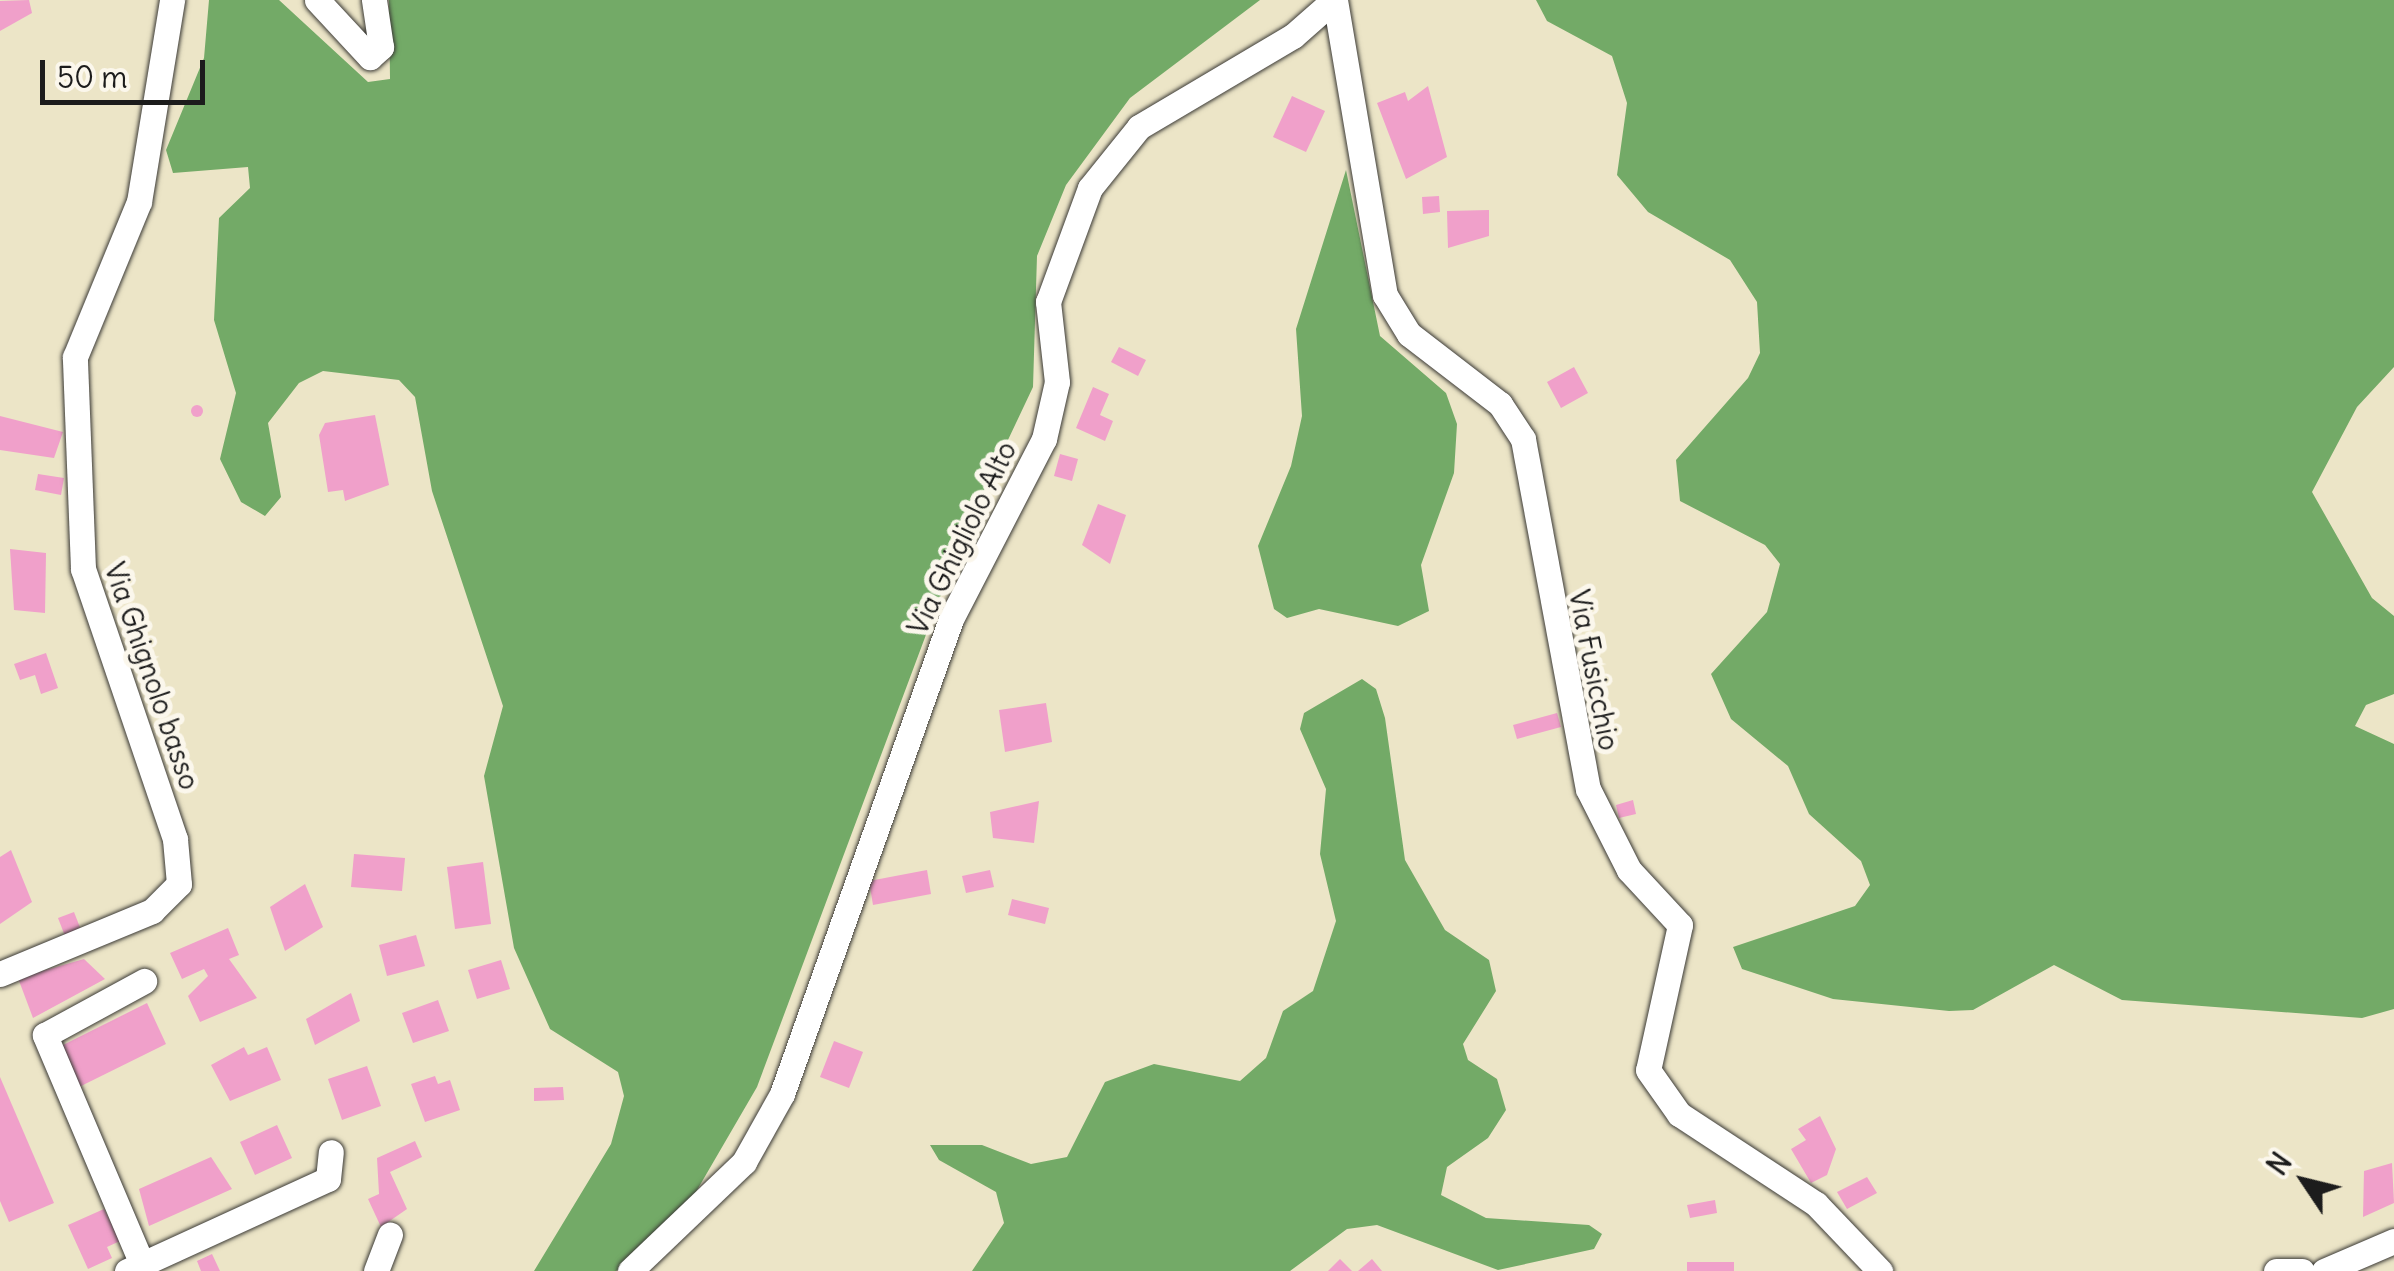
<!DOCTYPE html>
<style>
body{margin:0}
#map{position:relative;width:2394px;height:1271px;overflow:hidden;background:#ece5c7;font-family:Delius,sans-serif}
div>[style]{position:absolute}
.forest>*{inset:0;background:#73aa67}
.building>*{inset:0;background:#f0a0ca}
.round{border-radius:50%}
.roads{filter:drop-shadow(0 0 2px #3b3a36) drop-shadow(0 0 2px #3b3a36)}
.minor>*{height:25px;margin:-12.5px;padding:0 12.5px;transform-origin:12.5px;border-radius:12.5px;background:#fff}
span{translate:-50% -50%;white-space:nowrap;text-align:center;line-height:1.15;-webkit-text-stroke:10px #fbf7ec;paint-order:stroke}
.street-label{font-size:28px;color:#1c1c1c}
.north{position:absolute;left:2254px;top:1131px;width:100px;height:100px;-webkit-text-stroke:8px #fbf7ec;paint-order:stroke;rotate:305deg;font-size:28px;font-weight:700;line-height:40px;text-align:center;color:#1c1c1c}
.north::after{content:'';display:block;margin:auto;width:35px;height:45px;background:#1c1c1c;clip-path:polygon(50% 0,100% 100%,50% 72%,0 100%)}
.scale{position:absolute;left:40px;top:60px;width:165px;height:45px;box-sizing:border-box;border:5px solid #1c1c1c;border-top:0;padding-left:12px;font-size:30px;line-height:35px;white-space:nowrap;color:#1c1c1c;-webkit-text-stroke:8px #fbf7ec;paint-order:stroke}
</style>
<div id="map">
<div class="forest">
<i style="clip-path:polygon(209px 0,279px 0,368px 82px,390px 79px,389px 0,1260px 0,1130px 98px,1066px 185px,1037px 256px,1033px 387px,964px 533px,757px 1087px,675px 1228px,616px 1271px,534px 1271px,611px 1144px,624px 1096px,618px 1072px,550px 1029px,514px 948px,484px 776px,503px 706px,432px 491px,415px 397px,399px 380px,323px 371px,299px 383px,268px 423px,281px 497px,265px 516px,241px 502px,220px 459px,236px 393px,214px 320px,219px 218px,250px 188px,248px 167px,173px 173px,166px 150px,204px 58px)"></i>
<i style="clip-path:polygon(2394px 0,2394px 367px,2357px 407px,2312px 492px,2372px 598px,2394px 616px,2394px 694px,2366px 705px,2355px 726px,2394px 744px,2394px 1009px,2362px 1018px,2122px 1000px,2054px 965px,1973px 1010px,1949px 1011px,1833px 999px,1742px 969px,1733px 947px,1855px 906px,1870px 885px,1861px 861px,1809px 814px,1788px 766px,1731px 719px,1711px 674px,1767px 612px,1780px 564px,1765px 545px,1680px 501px,1676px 460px,1748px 378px,1760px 353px,1757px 302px,1730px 260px,1648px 212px,1617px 175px,1627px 103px,1612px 56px,1547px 21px,1536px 0)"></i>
<i style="clip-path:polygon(1346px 170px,1380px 336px,1446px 393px,1457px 424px,1454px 473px,1421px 565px,1429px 611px,1398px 626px,1319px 609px,1287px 618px,1274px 609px,1258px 546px,1291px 466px,1302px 416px,1296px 329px)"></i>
<i style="clip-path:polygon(1362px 679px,1376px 689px,1385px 718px,1405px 860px,1445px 930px,1489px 960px,1496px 991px,1463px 1044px,1468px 1060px,1497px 1079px,1506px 1110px,1488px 1138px,1447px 1167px,1441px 1195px,1486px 1218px,1589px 1225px,1602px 1234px,1594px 1249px,1498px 1270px,1377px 1225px,1347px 1229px,1290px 1271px,972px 1271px,1004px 1223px,996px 1192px,939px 1160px,930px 1145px,982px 1145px,1031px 1164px,1067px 1157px,1105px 1082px,1154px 1064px,1240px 1081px,1266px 1058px,1283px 1011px,1313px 991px,1336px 921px,1320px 854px,1326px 789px,1300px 729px,1304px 713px)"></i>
</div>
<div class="building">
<i style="clip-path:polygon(29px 0,32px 13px,0 31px,0 1px)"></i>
<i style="clip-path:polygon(1428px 86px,1447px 157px,1406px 179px,1377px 103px,1405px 92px,1408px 101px)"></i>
<i style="clip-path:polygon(1292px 96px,1325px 111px,1306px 152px,1273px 137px)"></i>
<i style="clip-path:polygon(1439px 196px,1440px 212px,1423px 214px,1422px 197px)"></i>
<i style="clip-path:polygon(1489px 210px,1489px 236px,1448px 248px,1447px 211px)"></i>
<i style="clip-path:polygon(1119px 347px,1146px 360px,1138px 376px,1111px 362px)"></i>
<i style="clip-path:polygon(1574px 367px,1588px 393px,1561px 408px,1547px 382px)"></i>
<i style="clip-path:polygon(1093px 387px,1109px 394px,1100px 415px,1113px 421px,1105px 441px,1076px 428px)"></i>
<i class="round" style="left:191px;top:405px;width:12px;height:12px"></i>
<i style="clip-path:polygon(375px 415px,389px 485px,345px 501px,343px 490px,328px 492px,319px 435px,325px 423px)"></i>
<i style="clip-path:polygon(0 416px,63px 432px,54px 458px,0 450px)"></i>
<i style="clip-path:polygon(1060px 454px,1078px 459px,1072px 481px,1054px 476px)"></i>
<i style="clip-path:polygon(38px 474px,64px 478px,61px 495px,35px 490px)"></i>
<i style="clip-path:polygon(1098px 504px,1126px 515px,1110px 564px,1082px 545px)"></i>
<i style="clip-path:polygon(10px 549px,46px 553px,45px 613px,14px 610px)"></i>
<i style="clip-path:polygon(46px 653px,58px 688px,41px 694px,35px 675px,20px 680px,14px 664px)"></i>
<i style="clip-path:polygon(1046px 703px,1052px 742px,1005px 752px,999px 710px)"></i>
<i style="clip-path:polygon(1557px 713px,1561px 727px,1517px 739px,1513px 725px)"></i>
<i style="clip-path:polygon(1633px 800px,1636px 814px,1619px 818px,1616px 805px)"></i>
<i style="clip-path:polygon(1039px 801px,1034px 843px,993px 838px,990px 812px)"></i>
<i style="clip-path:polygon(11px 850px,32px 902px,0 924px,0 857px)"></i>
<i style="clip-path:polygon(354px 854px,405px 858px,402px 891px,351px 887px)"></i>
<i style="clip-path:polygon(483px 862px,491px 924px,455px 929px,447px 867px)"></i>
<i style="clip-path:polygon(927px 870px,931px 894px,873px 905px,869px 881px)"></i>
<i style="clip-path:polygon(990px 870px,994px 887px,966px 893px,962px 876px)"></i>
<i style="clip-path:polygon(305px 884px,323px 927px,285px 951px,270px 907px)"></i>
<i style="clip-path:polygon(1012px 899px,1049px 908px,1045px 924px,1008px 915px)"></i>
<i style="clip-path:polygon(74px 912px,81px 930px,65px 936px,58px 918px)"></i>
<i style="clip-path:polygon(228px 928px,239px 955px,229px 959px,257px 998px,200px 1022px,188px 996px,208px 976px,204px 969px,182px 979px,170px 953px)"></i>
<i style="clip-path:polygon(416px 935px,425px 966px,387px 976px,379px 945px)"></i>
<i style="clip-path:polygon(84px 959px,105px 979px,33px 1018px,18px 978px)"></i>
<i style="clip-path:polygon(501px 960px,510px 989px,477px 999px,468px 970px)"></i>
<i style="clip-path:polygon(351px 993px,360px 1021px,315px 1045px,306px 1019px)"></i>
<i style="clip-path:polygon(438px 1000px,449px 1031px,413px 1043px,402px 1013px)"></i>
<i style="clip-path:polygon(147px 1003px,166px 1044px,77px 1088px,57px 1048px)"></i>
<i style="clip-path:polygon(834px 1041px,863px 1052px,849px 1088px,820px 1077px)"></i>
<i style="clip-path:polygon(244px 1047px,248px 1055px,267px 1047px,281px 1080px,230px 1101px,211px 1065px)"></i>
<i style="clip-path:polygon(367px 1066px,381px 1106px,342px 1120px,328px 1079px)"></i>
<i style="clip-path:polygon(435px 1076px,438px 1084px,450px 1080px,460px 1110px,425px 1122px,411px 1084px)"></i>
<i style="clip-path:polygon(0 1077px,54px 1203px,9px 1222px,0 1201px)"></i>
<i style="clip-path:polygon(563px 1087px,564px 1100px,534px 1101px,534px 1088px)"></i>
<i style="clip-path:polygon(1820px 1116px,1836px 1149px,1827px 1175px,1811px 1183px,1791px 1149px,1806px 1140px,1798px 1129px)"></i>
<i style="clip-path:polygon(277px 1125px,292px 1158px,255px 1175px,240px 1142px)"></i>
<i style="clip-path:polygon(415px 1141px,422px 1157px,390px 1172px,407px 1209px,381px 1227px,368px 1199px,379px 1194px,377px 1158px)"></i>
<i style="clip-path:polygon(211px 1157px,232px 1189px,149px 1226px,139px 1189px)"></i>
<i style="clip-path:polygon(2392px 1163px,2394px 1203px,2363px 1217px,2364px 1171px)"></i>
<i style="clip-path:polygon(1867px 1177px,1877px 1193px,1847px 1209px,1837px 1192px)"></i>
<i style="clip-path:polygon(1715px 1200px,1717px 1213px,1690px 1218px,1687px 1205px)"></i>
<i style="clip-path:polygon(104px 1209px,120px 1241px,107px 1247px,112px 1258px,88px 1269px,68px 1225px)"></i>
<i style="clip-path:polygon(212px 1254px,220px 1271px,201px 1271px,197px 1261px)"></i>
<i style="clip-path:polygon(1340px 1259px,1352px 1271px,1328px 1271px)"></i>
<i style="clip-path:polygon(1372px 1259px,1382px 1271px,1358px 1271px)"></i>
<i style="clip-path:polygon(1687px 1262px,1734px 1262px,1734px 1271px,1687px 1271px)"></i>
</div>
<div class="roads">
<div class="minor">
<i style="left:317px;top:0;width:78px;rotate:47.1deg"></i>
<i style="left:370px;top:57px;width:15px;rotate:-42deg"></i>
<i style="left:381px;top:47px;width:48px;rotate:-98.5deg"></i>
<i style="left:1335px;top:0;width:299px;rotate:80.4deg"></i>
<i style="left:1385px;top:295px;width:46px;rotate:58.4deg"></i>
<i style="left:1409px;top:334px;width:115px;rotate:37.6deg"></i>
<i style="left:1500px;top:404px;width:42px;rotate:56.7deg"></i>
<i style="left:1523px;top:439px;width:356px;rotate:79.5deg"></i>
<i style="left:1588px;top:789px;width:91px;rotate:63.2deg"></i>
<i style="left:1629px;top:870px;width:75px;rotate:47.2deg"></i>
<i style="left:1680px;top:925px;width:148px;rotate:102.4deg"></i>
<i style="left:1648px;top:1070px;width:54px;rotate:54.8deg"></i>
<i style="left:1679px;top:1114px;width:164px;rotate:33.3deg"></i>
<i style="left:1816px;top:1204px;width:93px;rotate:46.3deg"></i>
<i style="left:0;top:974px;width:165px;rotate:-22.5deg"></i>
<i style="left:152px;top:911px;width:38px;rotate:-45deg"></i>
<i style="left:179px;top:884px;width:45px;rotate:-95.1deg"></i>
<i style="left:175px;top:839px;width:285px;rotate:-108.8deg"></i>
<i style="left:83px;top:569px;width:212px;rotate:-92.2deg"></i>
<i style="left:75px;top:357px;width:168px;rotate:-67.6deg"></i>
<i style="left:139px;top:202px;width:205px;rotate:-80.7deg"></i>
<i style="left:142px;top:1264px;width:249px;rotate:-113deg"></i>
<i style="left:45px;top:1035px;width:113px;rotate:-28.6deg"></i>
<i style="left:127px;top:1271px;width:221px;rotate:-24.6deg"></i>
<i style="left:328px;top:1179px;width:27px;rotate:-84deg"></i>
<i style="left:376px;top:1271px;width:39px;rotate:-69deg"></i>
<i style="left:630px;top:1271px;width:158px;rotate:-43.7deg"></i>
<i style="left:744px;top:1162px;width:78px;rotate:-60.8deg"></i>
<i style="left:782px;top:1094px;width:504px;rotate:-70.41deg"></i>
<i style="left:951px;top:619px;width:203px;rotate:-62.7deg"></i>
<i style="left:1044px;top:439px;width:58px;rotate:-77.2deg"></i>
<i style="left:1057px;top:382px;width:81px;rotate:-96.4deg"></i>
<i style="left:1048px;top:302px;width:121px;rotate:-69.8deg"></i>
<i style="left:1090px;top:188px;width:78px;rotate:-51.2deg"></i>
<i style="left:1139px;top:127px;width:179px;rotate:-30.6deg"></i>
<i style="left:1293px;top:36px;width:55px;rotate:-41.3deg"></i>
<i style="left:2276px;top:1271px;width:26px"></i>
<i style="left:2324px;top:1271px;width:76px;rotate:-23.2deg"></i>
</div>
</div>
<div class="street-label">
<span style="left:962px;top:538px;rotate:-64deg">Via Ghigliolo Alto</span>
<span style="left:1594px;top:670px;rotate:79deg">Via Fusicchio</span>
<span style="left:152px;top:676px;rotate:71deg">Via Ghignolo basso</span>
</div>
<div class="north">N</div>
<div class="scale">50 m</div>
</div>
